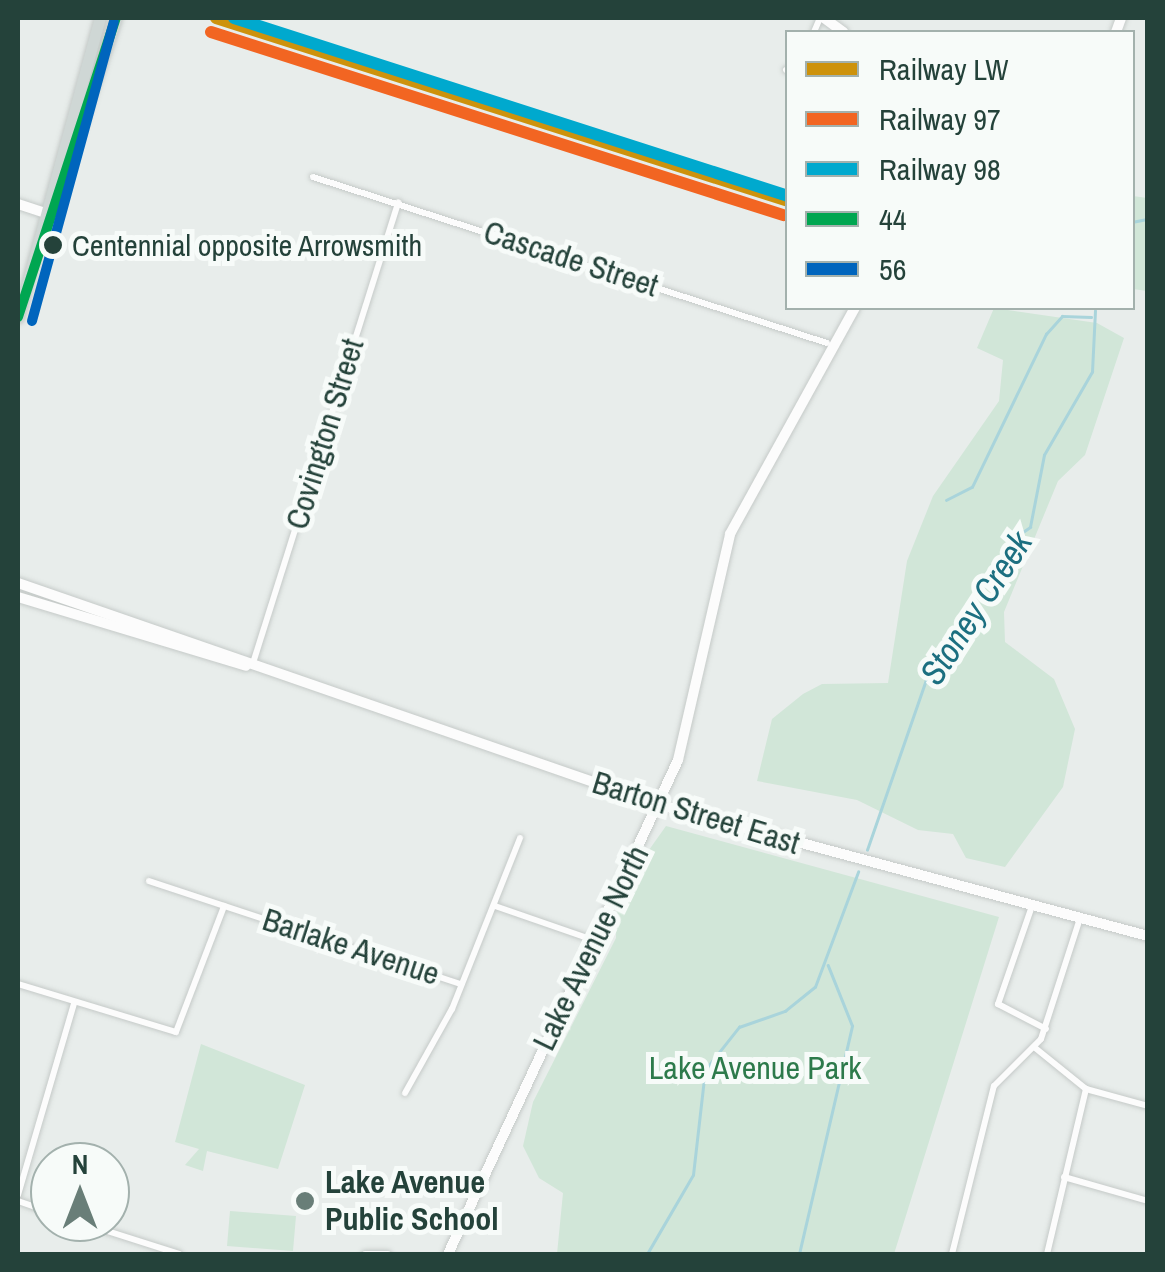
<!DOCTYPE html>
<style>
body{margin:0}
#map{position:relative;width:1165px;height:1272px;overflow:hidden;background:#e8edeb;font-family:"Archivo Narrow",sans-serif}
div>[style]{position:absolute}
.green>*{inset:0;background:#d1e6d8}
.stream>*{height:2.5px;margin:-1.25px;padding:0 1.25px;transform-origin:1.25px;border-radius:1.25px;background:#a9d4db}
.roads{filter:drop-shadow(0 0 2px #c5cac8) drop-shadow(0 0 2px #c5cac8)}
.street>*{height:6px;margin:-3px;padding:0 3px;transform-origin:3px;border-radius:3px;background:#fcfcfc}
.secondary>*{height:10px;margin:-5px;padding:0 5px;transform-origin:5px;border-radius:5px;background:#fcfcfc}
.primary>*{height:11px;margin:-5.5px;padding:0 5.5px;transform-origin:5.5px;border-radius:5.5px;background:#cfd7d5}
.bus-1>*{height:10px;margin:-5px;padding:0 5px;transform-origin:5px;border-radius:5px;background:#00a651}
.bus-2>*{height:10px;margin:-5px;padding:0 5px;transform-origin:5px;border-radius:5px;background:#0065bd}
.rail-1>*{height:12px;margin:-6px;padding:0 6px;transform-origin:6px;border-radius:6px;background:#cd920c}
.rail-2>*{height:12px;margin:-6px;padding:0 6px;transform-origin:6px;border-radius:6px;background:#f26522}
.rail-3>*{height:12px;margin:-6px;padding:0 6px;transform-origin:6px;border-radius:6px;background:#00a9ce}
.dots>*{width:28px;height:28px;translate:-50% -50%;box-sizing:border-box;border:5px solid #f7fbf9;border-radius:50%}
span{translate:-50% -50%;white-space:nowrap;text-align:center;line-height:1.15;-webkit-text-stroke:10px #f7fbf9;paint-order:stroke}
.bus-label{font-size:30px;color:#24423a}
.left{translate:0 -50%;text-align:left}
.street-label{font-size:32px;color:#24423a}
.park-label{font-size:32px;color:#2d7a4b}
.poi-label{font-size:32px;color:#24423a;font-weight:700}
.water-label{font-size:35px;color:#1c6f80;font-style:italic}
.frame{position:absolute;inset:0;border:20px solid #24423a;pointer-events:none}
.legend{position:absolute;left:785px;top:30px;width:350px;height:280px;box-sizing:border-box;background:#f7fbf9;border:2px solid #a3b1ad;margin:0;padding:12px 18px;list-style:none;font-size:30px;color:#24423a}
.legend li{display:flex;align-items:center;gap:20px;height:50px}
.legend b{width:50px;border:2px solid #a3b1ad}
.north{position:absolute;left:30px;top:1142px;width:100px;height:100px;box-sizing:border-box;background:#f7fbf9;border:2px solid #a3b1ad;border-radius:50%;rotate:0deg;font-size:28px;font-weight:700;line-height:40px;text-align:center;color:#24423a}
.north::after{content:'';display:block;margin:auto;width:35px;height:45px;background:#697e78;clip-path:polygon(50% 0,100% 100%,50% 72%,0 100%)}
</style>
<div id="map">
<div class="green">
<i style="clip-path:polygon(1133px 196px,1147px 198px,1147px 291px,1133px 289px)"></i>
<i style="clip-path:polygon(994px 308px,1097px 323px,1124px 338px,1085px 455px,1058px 481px,1004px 612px,1005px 642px,1054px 679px,1075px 729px,1063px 787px,1005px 867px,966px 858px,953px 834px,918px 830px,857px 800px,757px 781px,772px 719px,803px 694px,822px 684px,888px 683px,907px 561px,933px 496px,999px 401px,1003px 360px,977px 348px)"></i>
<i style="clip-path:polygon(666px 826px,999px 917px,894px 1254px,557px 1254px,563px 1193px,539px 1178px,523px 1146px,533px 1102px,616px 938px,617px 895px)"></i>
<i style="clip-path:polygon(201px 1044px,305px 1085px,278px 1169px,207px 1151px,203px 1171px,185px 1165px,199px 1149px,175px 1142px)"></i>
<i style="clip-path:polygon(230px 1211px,296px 1216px,293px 1251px,227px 1246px)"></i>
</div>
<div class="stream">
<i style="left:1132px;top:222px;width:16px;rotate:-11deg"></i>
<i style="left:946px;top:500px;width:29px;rotate:-27deg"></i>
<i style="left:972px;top:487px;width:170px;rotate:-64.2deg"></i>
<i style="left:1046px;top:334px;width:24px;rotate:-48deg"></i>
<i style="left:1062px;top:316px;width:29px;rotate:2deg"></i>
<i style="left:867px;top:850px;width:196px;rotate:-70.9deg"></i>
<i style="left:931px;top:665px;width:148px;rotate:-57.4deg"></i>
<i style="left:1011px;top:540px;width:23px;rotate:-34deg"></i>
<i style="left:1030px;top:527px;width:73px;rotate:-79deg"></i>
<i style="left:1044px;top:455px;width:96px;rotate:-60deg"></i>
<i style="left:1092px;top:372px;width:61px;rotate:-87.2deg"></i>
<i style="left:647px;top:1254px;width:91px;rotate:-59.8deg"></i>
<i style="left:693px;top:1175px;width:106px;rotate:-83.5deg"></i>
<i style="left:705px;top:1070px;width:55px;rotate:-51.7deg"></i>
<i style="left:739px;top:1027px;width:49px;rotate:-19.2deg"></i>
<i style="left:785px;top:1011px;width:38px;rotate:-39deg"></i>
<i style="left:815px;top:987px;width:123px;rotate:-69.5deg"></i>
<i style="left:799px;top:1254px;width:234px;rotate:-76.9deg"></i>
<i style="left:852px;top:1026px;width:65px;rotate:-111.8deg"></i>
</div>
<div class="roads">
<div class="street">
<i style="left:814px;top:32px;width:15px;rotate:-67deg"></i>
<i style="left:786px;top:70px;width:2px;rotate:-27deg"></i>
<i style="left:313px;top:177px;width:540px;rotate:17.9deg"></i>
<i style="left:253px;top:663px;width:483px;rotate:-72.5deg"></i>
<i style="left:149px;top:881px;width:329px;rotate:18.3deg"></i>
<i style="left:495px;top:906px;width:104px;rotate:19.1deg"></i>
<i style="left:1032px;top:906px;width:104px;rotate:109.1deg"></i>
<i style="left:998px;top:1004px;width:54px;rotate:27.5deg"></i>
<i style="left:18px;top:984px;width:165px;rotate:16.9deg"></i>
<i style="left:176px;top:1032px;width:135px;rotate:-69.1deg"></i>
<i style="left:1034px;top:1047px;width:67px;rotate:38.9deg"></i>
<i style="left:1086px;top:1089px;width:64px;rotate:15.3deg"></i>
<i style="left:405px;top:1093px;width:96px;rotate:-60.8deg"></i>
<i style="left:452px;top:1009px;width:184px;rotate:-68.3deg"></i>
<i style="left:1064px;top:1177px;width:87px;rotate:15.9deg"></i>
<i style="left:18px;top:1195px;width:200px;rotate:-73.7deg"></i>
<i style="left:18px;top:1201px;width:34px;rotate:19deg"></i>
<i style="left:79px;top:1222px;width:105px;rotate:17.7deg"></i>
<i style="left:365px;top:1254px;width:23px"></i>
<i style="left:952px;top:1254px;width:173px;rotate:-76deg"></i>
<i style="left:994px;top:1086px;width:66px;rotate:-45deg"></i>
<i style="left:1041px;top:1039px;width:127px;rotate:-72.1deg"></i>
<i style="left:1047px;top:1254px;width:170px;rotate:-76.7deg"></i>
</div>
<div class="secondary">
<i style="left:824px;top:18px;width:24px;rotate:36deg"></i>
<i style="left:1116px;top:32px;width:15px;rotate:-70deg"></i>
<i style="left:18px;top:204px;width:32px;rotate:18deg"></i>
<i style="left:18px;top:583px;width:679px;rotate:19.08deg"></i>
<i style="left:660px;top:805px;width:505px;rotate:15.03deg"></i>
<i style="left:18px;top:597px;width:238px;rotate:16.8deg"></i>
<i style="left:448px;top:1254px;width:545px;rotate:-65.03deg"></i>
<i style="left:678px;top:760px;width:232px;rotate:-77deg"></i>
<i style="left:730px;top:534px;width:258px;rotate:-61.1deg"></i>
</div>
<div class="primary">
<i style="left:51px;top:211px;width:204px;rotate:-71.4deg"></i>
<i style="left:18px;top:317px;width:310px;rotate:-74.7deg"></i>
</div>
</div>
<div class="bus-1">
<i style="left:18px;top:317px;width:315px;rotate:-71.9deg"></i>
</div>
<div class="bus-2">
<i style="left:32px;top:321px;width:310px;rotate:-74.7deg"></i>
</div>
<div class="rail-1">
<i style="left:216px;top:18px;width:601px;rotate:17.74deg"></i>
</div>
<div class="rail-2">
<i style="left:211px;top:32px;width:601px;rotate:17.74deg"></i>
</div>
<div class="rail-3">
<i style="left:234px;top:18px;width:582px;rotate:17.81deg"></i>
</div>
<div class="dots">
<i style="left:53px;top:245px;background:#24423a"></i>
<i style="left:305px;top:1201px;background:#697e78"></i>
</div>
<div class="bus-label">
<span class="left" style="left:72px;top:245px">Centennial opposite Arrowsmith</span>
</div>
<div class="street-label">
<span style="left:571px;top:259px;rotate:18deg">Cascade Street</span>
<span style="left:325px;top:434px;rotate:-73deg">Covington Street</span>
<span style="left:696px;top:813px;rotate:17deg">Barton Street East</span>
<span style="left:351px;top:947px;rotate:18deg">Barlake Avenue</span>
<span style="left:591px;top:948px;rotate:-64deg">Lake Avenue North</span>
</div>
<div class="park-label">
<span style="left:755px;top:1068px">Lake Avenue Park</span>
</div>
<div class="poi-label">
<span class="left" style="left:325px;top:1201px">Lake Avenue<br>Public School</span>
</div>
<div class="water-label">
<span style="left:976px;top:608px;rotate:-57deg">Stoney Creek</span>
</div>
<div class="frame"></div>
<ul class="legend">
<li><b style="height:12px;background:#cd920c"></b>Railway LW</li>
<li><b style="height:12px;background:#f26522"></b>Railway 97</li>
<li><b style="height:12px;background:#00a9ce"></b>Railway 98</li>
<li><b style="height:12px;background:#00a651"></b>44</li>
<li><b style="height:12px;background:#0065bd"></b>56</li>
</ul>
<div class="north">N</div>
</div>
